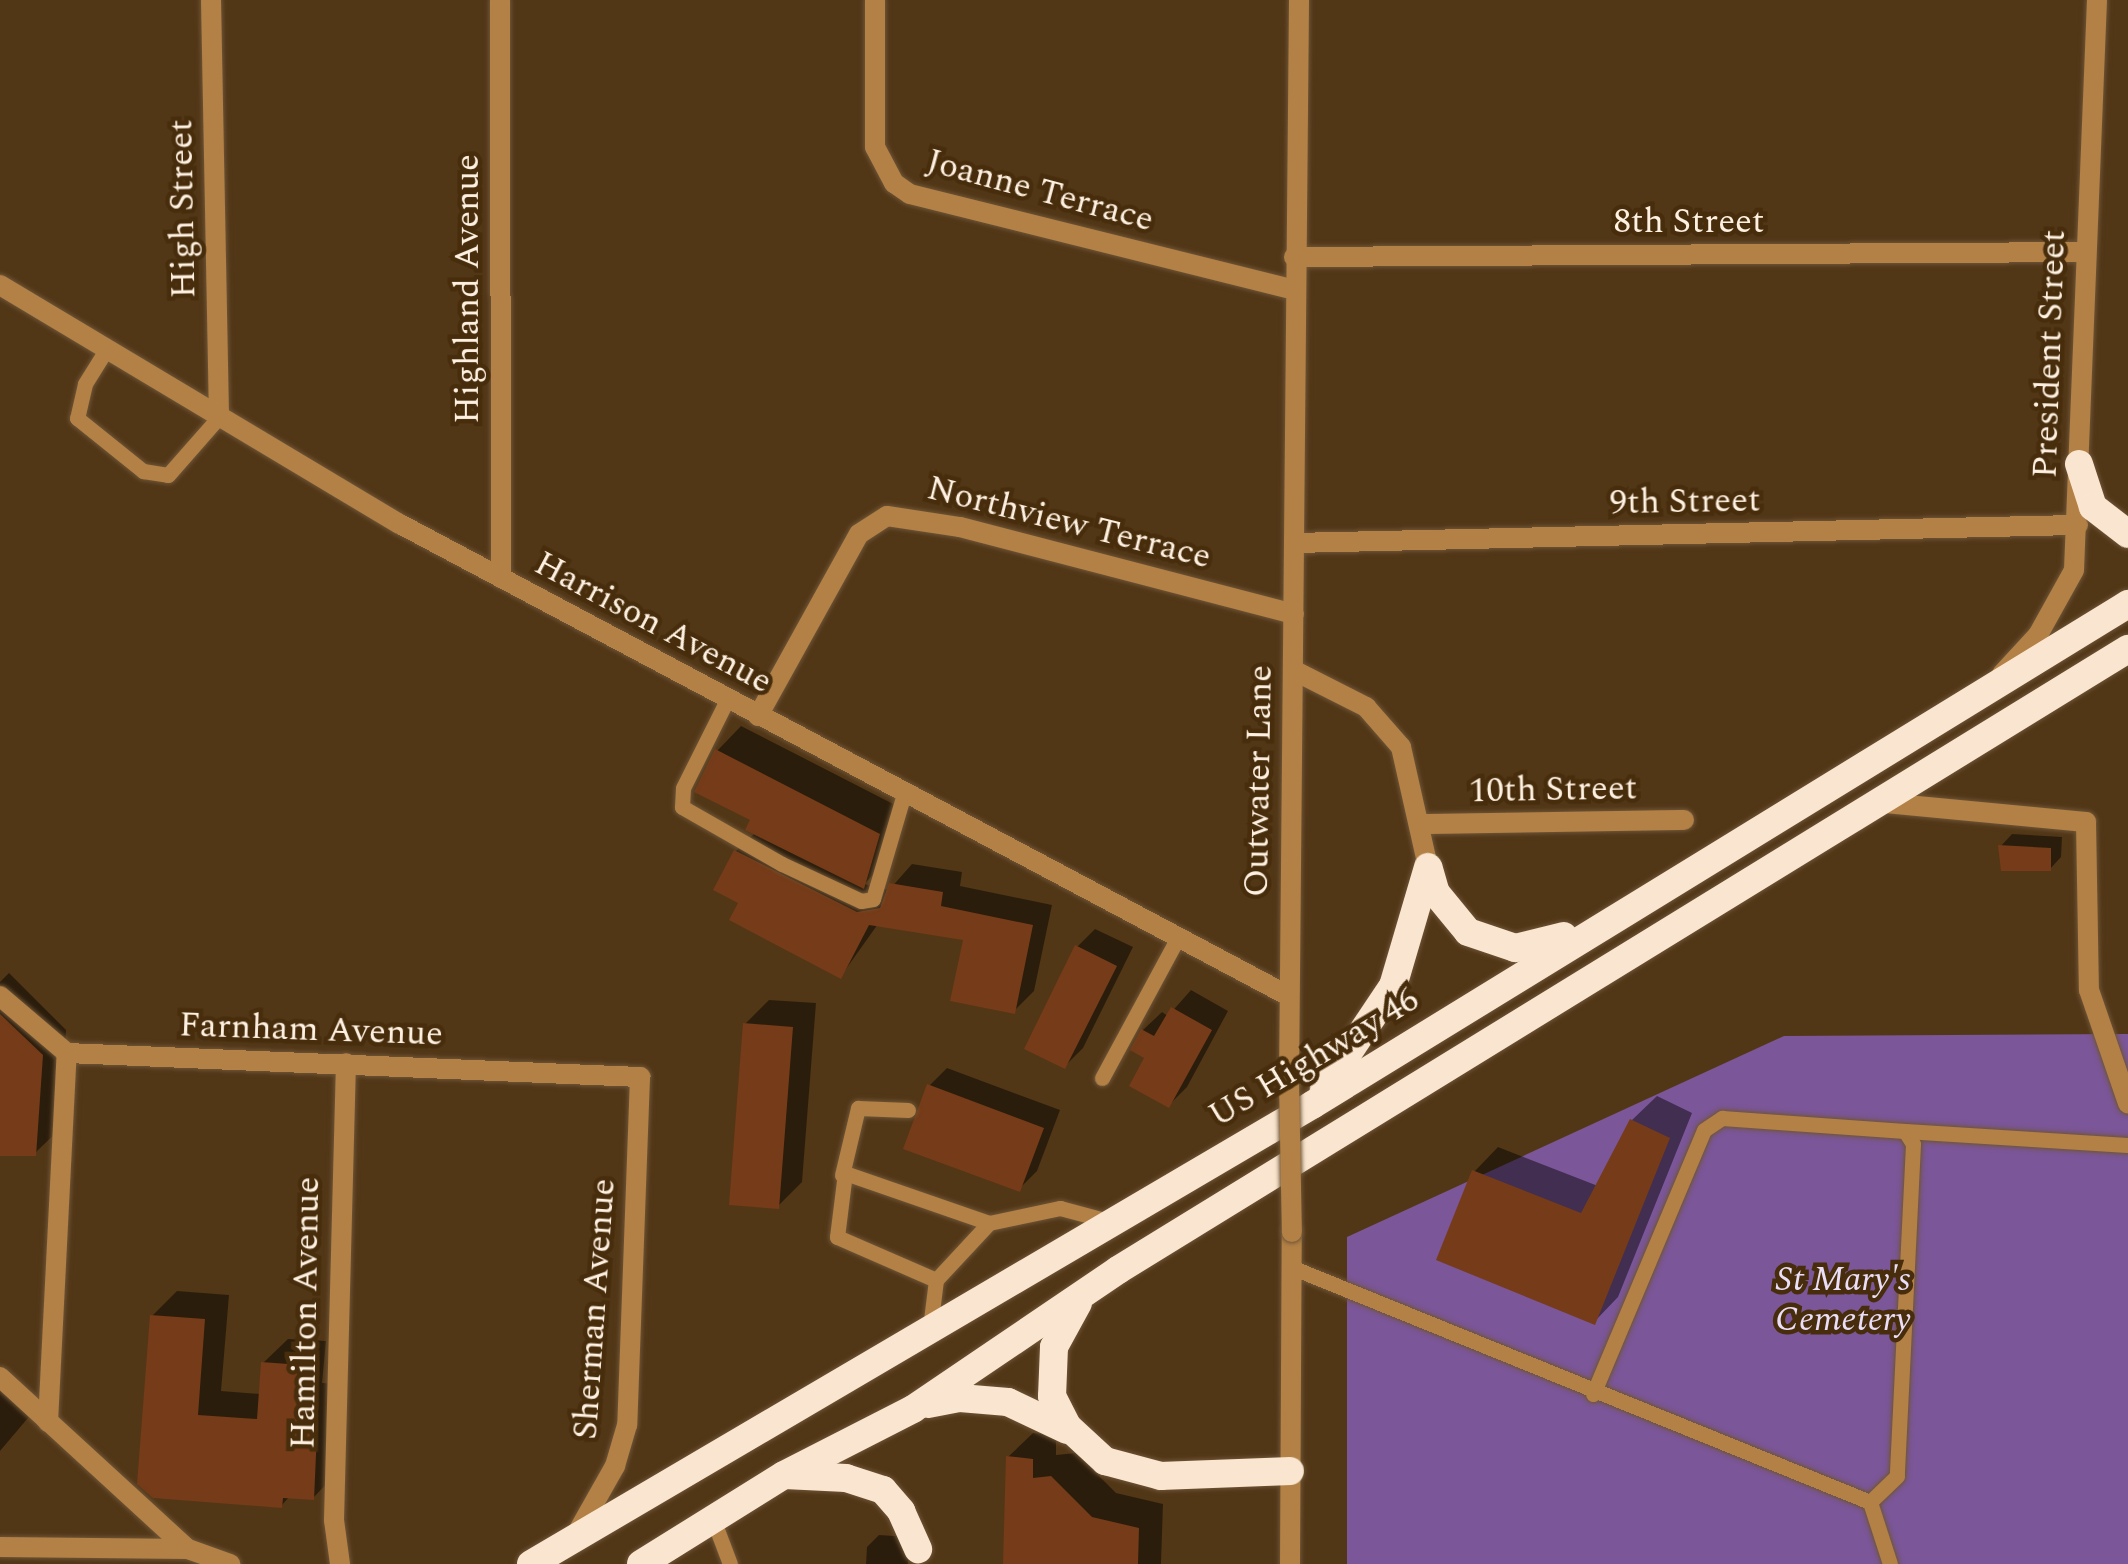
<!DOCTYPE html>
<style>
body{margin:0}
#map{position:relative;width:2128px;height:1564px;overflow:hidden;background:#523717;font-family:Spectral,serif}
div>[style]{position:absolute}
.green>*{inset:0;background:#7b5698}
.shadow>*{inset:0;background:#0007}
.building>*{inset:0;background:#763b18}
.roads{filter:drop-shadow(0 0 2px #6e5537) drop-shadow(0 0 2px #6e5537)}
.service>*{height:15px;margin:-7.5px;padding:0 7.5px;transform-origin:7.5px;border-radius:7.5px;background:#b38146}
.minor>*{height:20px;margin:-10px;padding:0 10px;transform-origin:10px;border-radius:10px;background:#b38146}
.tertiary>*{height:20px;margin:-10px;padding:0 10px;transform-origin:10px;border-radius:10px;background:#b38146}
.trunk>*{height:28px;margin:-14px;padding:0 14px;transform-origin:14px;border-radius:14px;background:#fae6d0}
.bridges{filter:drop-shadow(0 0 2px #6e5537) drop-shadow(0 0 2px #6e5537)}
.tertiary-bridge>*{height:20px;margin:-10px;padding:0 10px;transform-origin:10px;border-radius:10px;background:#b38146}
span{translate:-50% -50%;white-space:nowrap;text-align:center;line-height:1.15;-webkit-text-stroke:9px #472d0b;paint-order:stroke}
.street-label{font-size:35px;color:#fff1e2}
.park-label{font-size:35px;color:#ebdef8;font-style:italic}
</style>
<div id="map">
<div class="green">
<i style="clip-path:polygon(2128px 1034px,2128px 1564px,1347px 1564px,1347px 1237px,1784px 1036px)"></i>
</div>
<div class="shadow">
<i style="clip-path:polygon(741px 726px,903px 809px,886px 862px,864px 884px,889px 890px,912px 864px,962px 872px,960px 886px,1052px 905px,1034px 991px,1014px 1011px,966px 938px,878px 924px,841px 976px,741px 902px,736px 851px,755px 833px,753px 819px,717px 751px)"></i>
<i style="clip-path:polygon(2012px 834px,2062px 837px,2061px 857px,2050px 869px,2001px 846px)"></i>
<i style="clip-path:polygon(1095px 929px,1133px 947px,1083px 1048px,1065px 1066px,1077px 947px)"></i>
<i style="clip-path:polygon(9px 973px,66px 1030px,60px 1129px,35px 1153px,0 1153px,0 982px)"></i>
<i style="clip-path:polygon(1191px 990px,1228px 1011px,1187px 1087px,1169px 1105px,1147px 1057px,1133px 1049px,1143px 1030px,1162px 1012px,1168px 1016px)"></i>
<i style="clip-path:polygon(769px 1000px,816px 1003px,802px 1182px,778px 1206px,745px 1024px)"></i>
<i style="clip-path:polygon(947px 1068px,1060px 1110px,1037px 1171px,1019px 1189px,929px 1086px)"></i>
<i style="clip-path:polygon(1657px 1096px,1692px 1113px,1618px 1297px,1594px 1322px,1474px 1172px,1498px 1147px,1598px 1186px,1632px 1120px)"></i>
<i style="clip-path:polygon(177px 1291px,229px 1295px,221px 1391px,261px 1394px,263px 1363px,288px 1339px,326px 1341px,322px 1383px,341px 1384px,337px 1473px,313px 1498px,290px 1496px,282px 1505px,154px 1496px,152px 1316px)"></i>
<i style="clip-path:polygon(0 1387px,39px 1405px,0 1451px)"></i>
<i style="clip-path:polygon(1033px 1433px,1056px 1435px,1056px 1455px,1076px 1453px,1116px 1493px,1163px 1504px,1161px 1564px,1005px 1564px,1008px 1457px)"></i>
<i style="clip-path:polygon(879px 1535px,909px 1537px,908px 1564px,866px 1564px,867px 1547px)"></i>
</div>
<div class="building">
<i style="clip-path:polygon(715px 749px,880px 834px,864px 889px,745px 830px,750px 820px,694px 792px)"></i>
<i style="clip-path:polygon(1998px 845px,2051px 848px,2051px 871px,2001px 871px)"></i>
<i style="clip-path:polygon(734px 850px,857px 912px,880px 908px,889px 883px,943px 892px,941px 906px,1033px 925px,1015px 1014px,950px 1001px,963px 940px,869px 925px,841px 979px,729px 920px,738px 903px,713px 890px)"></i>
<i style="clip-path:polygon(1075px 945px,1117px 966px,1065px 1069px,1024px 1049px)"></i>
<i style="clip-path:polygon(1171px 1007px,1212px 1030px,1169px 1108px,1129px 1086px,1144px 1058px,1130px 1050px,1141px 1029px,1154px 1036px)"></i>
<i style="clip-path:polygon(0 1014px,43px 1055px,36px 1156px,0 1156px)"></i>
<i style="clip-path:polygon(743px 1023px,793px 1027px,779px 1209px,729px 1205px)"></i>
<i style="clip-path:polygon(927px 1084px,1044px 1128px,1020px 1192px,903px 1149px)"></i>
<i style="clip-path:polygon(1630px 1119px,1670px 1138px,1595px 1325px,1436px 1260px,1472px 1170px,1581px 1213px)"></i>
<i style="clip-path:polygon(150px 1315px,205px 1319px,198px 1415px,257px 1419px,261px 1362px,302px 1365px,299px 1406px,318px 1408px,314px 1500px,283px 1498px,282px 1508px,153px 1498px,137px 1484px)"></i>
<i style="clip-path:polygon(1006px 1456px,1033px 1459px,1033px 1478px,1051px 1476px,1092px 1517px,1139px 1528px,1138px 1564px,1003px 1564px)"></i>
</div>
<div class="roads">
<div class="service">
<i style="left:106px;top:350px;width:40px;rotate:122deg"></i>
<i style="left:85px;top:384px;width:35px;rotate:103deg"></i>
<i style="left:77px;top:418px;width:85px;rotate:38.8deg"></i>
<i style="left:143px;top:471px;width:25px;rotate:9deg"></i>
<i style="left:168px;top:475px;width:77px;rotate:-48.7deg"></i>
<i style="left:727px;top:700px;width:98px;rotate:116.6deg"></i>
<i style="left:683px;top:788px;width:19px;rotate:93deg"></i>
<i style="left:682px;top:807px;width:115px;rotate:29.7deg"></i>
<i style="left:782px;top:864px;width:87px;rotate:25.1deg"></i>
<i style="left:861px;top:901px;width:12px;rotate:-9deg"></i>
<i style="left:873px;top:899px;width:109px;rotate:-73.6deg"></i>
<i style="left:1102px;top:1078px;width:156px;rotate:-61.6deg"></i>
<i style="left:1905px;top:1131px;width:223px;rotate:3.6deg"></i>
<i style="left:842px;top:1175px;width:69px;rotate:-76.6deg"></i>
<i style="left:858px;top:1108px;width:50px;rotate:2.3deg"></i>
<i style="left:1291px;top:1267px;width:625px;rotate:22.09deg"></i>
<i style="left:1870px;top:1502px;width:65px;rotate:72.1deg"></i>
<i style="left:936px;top:1280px;width:78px;rotate:-47.1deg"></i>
<i style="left:930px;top:1328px;width:48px;rotate:-82.9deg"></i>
<i style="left:936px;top:1280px;width:108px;rotate:-156.5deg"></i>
<i style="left:837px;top:1237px;width:64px;rotate:-82.9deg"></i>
<i style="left:845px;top:1173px;width:152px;rotate:19.1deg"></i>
<i style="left:989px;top:1223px;width:73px;rotate:-11.9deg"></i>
<i style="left:1060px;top:1208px;width:54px;rotate:15.1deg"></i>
<i style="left:1593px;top:1394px;width:286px;rotate:-67.2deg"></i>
<i style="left:1704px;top:1130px;width:22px;rotate:-34deg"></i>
<i style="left:1722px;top:1118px;width:183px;rotate:4.1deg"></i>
<i style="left:1905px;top:1131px;width:15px;rotate:58deg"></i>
<i style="left:1913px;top:1144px;width:332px;rotate:92.8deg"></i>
<i style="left:1897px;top:1476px;width:37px;rotate:136deg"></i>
<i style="left:713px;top:1519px;width:48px;rotate:69.3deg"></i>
</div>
<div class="minor">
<i style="left:211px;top:0;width:417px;rotate:88.9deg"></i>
<i style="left:500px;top:0;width:578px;rotate:89.9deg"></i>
<i style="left:875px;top:0;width:147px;rotate:90deg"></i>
<i style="left:875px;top:147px;width:41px;rotate:62.2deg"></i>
<i style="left:894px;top:183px;width:19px;rotate:35deg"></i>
<i style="left:910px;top:194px;width:396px;rotate:14deg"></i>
<i style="left:1294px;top:257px;width:790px;rotate:-0.36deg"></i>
<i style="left:1294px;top:543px;width:784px;rotate:-1.32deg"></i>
<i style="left:2002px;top:674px;width:53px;rotate:-47.3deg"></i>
<i style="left:2038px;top:635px;width:74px;rotate:-61deg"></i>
<i style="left:2074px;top:570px;width:570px;rotate:-87.69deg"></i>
<i style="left:758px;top:716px;width:208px;rotate:-61deg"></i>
<i style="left:859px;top:534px;width:33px;rotate:-33deg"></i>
<i style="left:887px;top:516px;width:74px;rotate:8.6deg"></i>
<i style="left:960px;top:527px;width:345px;rotate:14.6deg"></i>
<i style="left:1885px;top:803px;width:202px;rotate:5.4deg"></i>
<i style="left:2086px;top:822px;width:168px;rotate:89deg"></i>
<i style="left:2089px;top:990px;width:120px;rotate:71deg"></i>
<i style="left:1423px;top:824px;width:261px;rotate:-0.9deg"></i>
<i style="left:0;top:996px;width:88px;rotate:40.4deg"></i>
<i style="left:67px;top:1053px;width:574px;rotate:2.4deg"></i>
<i style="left:640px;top:1077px;width:348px;rotate:92.1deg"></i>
<i style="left:627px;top:1425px;width:43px;rotate:106.3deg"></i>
<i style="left:615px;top:1466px;width:79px;rotate:119.5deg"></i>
<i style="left:0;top:1377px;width:255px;rotate:42.5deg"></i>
<i style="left:188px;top:1549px;width:45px;rotate:19.7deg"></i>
<i style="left:48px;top:1422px;width:369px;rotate:-87.1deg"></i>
<i style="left:0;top:1547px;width:188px;rotate:0.6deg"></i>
<i style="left:340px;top:1564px;width:44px;rotate:-97.8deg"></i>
<i style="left:334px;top:1520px;width:457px;rotate:-88.5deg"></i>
</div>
<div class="tertiary">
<i style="left:0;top:285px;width:466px;rotate:30.9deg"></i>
<i style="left:400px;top:524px;width:1004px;rotate:27.97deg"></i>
<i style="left:1295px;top:671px;width:80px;rotate:26.9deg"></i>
<i style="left:1366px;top:707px;width:53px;rotate:48.8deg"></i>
<i style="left:1401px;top:747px;width:123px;rotate:77.3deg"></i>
<i style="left:1289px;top:1082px;width:1082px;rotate:-89.47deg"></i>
<i style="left:1290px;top:1564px;width:332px;rotate:-89.7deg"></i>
</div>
<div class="trunk">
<i style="left:2079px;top:464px;width:45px;rotate:72deg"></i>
<i style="left:2093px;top:507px;width:44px;rotate:37.6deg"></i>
<i style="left:1429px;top:869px;width:25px;rotate:74deg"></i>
<i style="left:1436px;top:893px;width:50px;rotate:50.6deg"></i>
<i style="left:1468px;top:932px;width:50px;rotate:18.8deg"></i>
<i style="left:1515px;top:948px;width:50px;rotate:-13.8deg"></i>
<i style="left:1324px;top:1089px;width:124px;rotate:-56.2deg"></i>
<i style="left:1393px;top:986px;width:124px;rotate:-73.6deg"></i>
<i style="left:1078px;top:1303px;width:50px;rotate:118.6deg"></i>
<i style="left:1054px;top:1347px;width:49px;rotate:92.3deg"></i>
<i style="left:1052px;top:1396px;width:34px;rotate:63deg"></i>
<i style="left:1067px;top:1426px;width:52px;rotate:42.6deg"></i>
<i style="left:1105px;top:1461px;width:58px;rotate:15deg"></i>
<i style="left:1161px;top:1476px;width:129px;rotate:-2.2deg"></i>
<i style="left:928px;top:1404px;width:33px;rotate:-11deg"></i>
<i style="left:960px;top:1398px;width:48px;rotate:4.8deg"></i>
<i style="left:1008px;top:1402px;width:65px;rotate:25.4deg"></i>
<i style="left:785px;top:1475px;width:61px;rotate:2.8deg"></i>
<i style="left:846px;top:1478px;width:39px;rotate:18deg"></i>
<i style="left:883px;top:1490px;width:28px;rotate:49deg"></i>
<i style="left:901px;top:1511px;width:42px;rotate:65.9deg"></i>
<i style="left:531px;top:1564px;width:906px;rotate:-30.44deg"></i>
<i style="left:1312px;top:1105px;width:958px;rotate:-31.55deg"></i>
<i style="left:641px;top:1564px;width:168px;rotate:-31.9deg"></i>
<i style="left:784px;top:1475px;width:145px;rotate:-27.1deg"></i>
<i style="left:913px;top:1409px;width:248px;rotate:-34.1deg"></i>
<i style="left:1118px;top:1270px;width:1186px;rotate:-31.59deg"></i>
</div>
</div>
<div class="bridges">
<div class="tertiary-bridge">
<i style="left:1289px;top:1082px;width:150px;rotate:88.9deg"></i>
</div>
</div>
<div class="street-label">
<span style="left:1040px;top:191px;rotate:15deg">Joanne Terrace</span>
<span style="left:183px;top:209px;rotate:-91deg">High Street</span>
<span style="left:1689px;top:222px">8th Street</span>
<span style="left:468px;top:289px;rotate:-90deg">Highland Avenue</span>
<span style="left:2050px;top:354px;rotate:-88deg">President Street</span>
<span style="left:1685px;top:502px;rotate:-1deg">9th Street</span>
<span style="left:1069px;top:523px;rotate:14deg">Northview Terrace</span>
<span style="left:653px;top:623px;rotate:28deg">Harrison Avenue</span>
<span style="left:1259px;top:781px;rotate:-89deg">Outwater Lane</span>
<span style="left:1553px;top:790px;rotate:-1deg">10th Street</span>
<span style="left:311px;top:1030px;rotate:2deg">Farnham Avenue</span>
<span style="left:1314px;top:1058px;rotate:-31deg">US Highway 46</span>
<span style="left:595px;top:1309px;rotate:-86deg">Sherman Avenue</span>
<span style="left:306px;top:1313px;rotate:-89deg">Hamilton Avenue</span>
</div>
<div class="park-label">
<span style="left:1843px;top:1300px">St Mary's<br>Cemetery</span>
</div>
</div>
